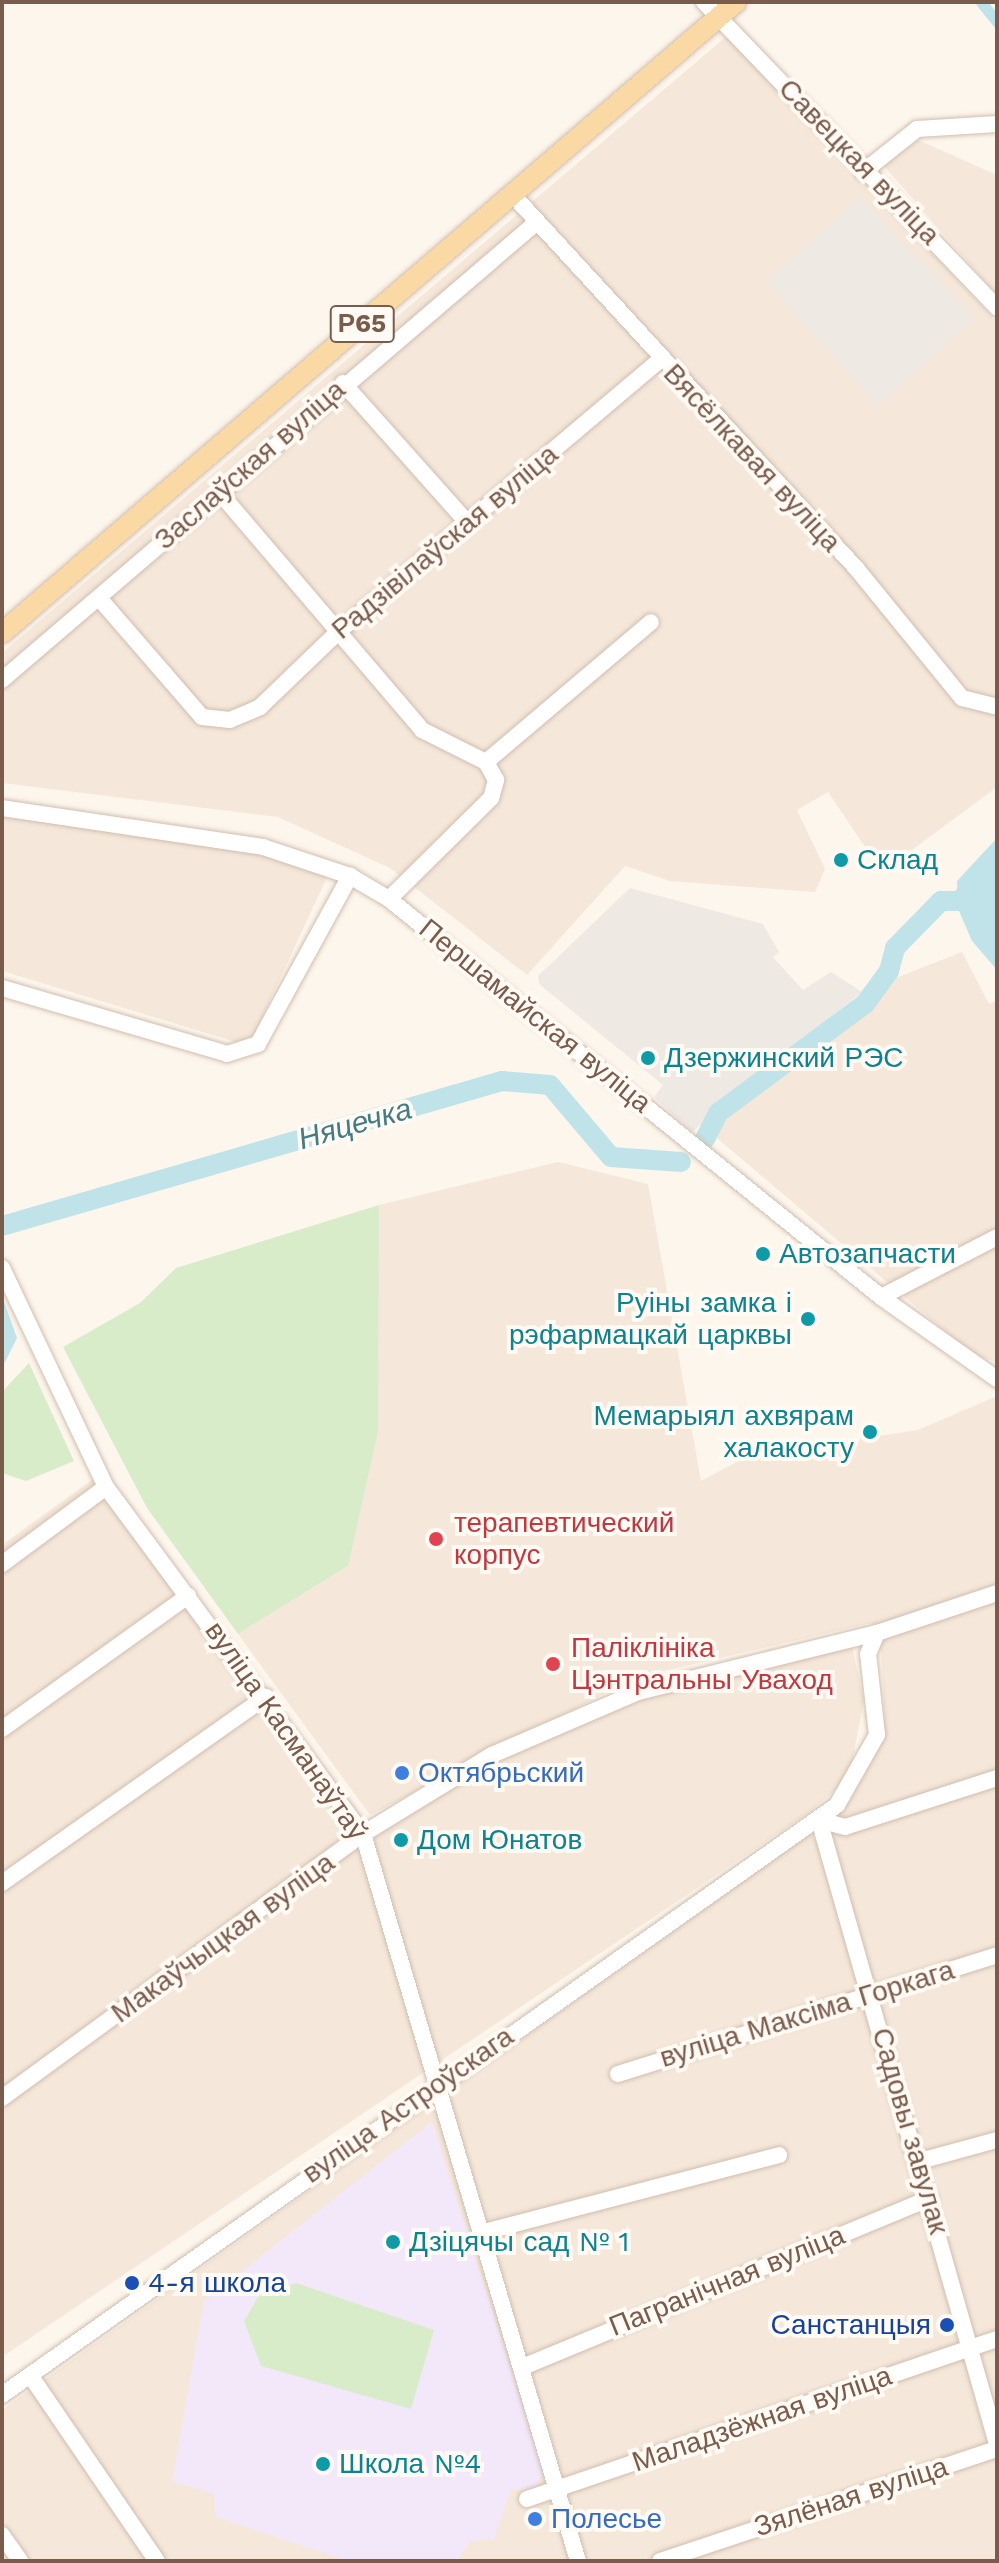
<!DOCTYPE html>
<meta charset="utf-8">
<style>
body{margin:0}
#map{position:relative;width:999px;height:2563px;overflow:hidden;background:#fdf6ec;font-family:"Work Sans",sans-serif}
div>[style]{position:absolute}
.residential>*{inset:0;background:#f5e8da}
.industrial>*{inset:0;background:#efe9e4}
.education>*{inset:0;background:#f3e8fa}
.green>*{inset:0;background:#d8ecc9}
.water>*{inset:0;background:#bfe3e8}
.canal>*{height:11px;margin:-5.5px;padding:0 5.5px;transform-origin:5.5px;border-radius:5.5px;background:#bfe3e8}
.river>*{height:20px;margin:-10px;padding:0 10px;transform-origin:10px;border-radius:10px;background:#bfe3e8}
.roads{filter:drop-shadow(0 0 2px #d1beb0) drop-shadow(0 0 2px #d1beb0)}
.minor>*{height:16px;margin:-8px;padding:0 8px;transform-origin:8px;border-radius:8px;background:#fff}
.major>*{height:20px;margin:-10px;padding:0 10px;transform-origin:10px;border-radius:10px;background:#fbd9a5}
.dots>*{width:22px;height:22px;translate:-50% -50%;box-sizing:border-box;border:4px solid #fffaf3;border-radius:50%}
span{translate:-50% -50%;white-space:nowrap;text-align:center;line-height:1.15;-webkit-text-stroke:8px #fffaf3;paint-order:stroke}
.shield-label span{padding:2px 6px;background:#fffaf3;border:2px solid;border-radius:6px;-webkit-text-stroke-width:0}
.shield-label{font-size:26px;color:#7a5c4d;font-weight:700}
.street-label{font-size:28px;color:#7a5c4d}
.culture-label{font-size:28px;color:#0d838f}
.left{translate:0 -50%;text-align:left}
.right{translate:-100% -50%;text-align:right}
.health-label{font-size:28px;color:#be3a42}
.shop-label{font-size:28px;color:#366cbe}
.transit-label{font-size:28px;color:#164399}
.water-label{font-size:30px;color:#437c86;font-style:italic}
.frame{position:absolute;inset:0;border:4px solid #7a5c4d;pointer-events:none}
</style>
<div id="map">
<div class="residential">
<i style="clip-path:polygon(728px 35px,997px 322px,997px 787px,882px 872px,828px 792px,797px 810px,825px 869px,815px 892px,670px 881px,625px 866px,527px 975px,390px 868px,278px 817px,2px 783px,2px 653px)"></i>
<i style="clip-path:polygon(918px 140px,997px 175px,997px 295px,883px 165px)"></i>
<i style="clip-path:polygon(2px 812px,267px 853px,328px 875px,249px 1046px,2px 971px)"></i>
<i style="clip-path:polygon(962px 952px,989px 1004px,997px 1000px,997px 1362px,972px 1354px,711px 1133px,883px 983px)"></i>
<i style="clip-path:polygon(558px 1162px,648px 1184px,701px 1481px,748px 1456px,918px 1430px,997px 1396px,997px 2423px,829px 1834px,885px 1721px,880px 1634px,870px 1623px,634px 1678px,370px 1815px,238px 1634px,348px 1566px,379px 1205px)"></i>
<i style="clip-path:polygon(93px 1479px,360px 1842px,483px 1763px,601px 1707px,851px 1642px,864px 1700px,849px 1778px,811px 1811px,2px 2357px,2px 1545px)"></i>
<i style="clip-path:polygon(810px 1834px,823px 1848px,997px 2463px,997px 2561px,2px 2561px,2px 2410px)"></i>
</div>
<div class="industrial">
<i style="clip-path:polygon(860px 197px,975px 318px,877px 406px,766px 281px)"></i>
<i style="clip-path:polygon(630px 888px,763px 924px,779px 952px,773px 957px,803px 990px,831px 972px,862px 992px,692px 1132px,654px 1097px,663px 1085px,539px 984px,538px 976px)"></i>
</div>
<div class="education">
<i style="clip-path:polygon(432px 2122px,544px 2472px,533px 2490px,511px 2489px,494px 2539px,470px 2541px,457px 2561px,348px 2561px,216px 2517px,214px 2494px,172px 2481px,204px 2301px)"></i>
</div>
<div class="green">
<i style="clip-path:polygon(379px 1205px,378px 1431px,348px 1566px,238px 1634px,147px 1508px,63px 1347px,140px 1303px,176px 1268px)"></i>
<i style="clip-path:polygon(29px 1363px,74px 1461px,26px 1481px,2px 1473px,2px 1392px)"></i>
<i style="clip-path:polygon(296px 2283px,434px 2330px,411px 2409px,261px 2366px,244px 2321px,258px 2297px)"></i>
</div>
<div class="water">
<i style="clip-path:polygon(997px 838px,997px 970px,972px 941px,959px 911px,957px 881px)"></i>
<i style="clip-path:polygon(2px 1296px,17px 1338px,2px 1368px)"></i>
</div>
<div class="canal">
<i style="left:981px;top:2px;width:26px;rotate:51deg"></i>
</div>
<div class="river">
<i style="left:705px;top:1139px;width:29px;rotate:-63deg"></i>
<i style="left:718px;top:1113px;width:183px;rotate:-36.6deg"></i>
<i style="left:865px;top:1004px;width:41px;rotate:-54deg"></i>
<i style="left:889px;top:971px;width:24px;rotate:-75deg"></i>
<i style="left:895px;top:948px;width:66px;rotate:-45.6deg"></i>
<i style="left:941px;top:901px;width:19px"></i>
<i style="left:960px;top:901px;width:60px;rotate:-51.8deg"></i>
<i style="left:2px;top:1226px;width:521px;rotate:-16.17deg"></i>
<i style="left:502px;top:1081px;width:48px;rotate:4.8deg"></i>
<i style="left:550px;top:1085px;width:94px;rotate:49.7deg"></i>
<i style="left:611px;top:1157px;width:70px;rotate:4.1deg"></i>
</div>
<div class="roads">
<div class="minor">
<i style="left:704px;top:2px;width:424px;rotate:46.2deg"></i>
<i style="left:863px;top:172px;width:69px;rotate:-38.5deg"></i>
<i style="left:917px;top:129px;width:80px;rotate:-3.6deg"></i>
<i style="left:512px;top:194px;width:508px;rotate:47.39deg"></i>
<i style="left:856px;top:568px;width:168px;rotate:50.8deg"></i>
<i style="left:962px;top:698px;width:36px;rotate:14deg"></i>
<i style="left:343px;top:383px;width:186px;rotate:48.3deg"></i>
<i style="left:219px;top:492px;width:313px;rotate:49.5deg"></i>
<i style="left:422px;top:730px;width:72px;rotate:26.6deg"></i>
<i style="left:99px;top:598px;width:157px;rotate:49.1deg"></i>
<i style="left:202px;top:717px;width:28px;rotate:6deg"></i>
<i style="left:230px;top:720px;width:33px;rotate:-23deg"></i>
<i style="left:260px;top:707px;width:108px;rotate:-43.9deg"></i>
<i style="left:338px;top:632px;width:422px;rotate:-40.2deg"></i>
<i style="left:2px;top:680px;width:704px;rotate:-40.57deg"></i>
<i style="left:486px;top:762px;width:216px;rotate:-40.3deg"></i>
<i style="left:2px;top:808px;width:264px;rotate:8.5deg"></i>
<i style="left:263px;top:847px;width:92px;rotate:18.4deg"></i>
<i style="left:350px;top:876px;width:45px;rotate:30.5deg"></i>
<i style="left:389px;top:899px;width:633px;rotate:38.97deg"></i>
<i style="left:881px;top:1297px;width:142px;rotate:35.3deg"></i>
<i style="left:389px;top:899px;width:144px;rotate:-44.7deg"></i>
<i style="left:491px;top:798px;width:19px;rotate:-74deg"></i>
<i style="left:496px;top:780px;width:21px;rotate:-119deg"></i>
<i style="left:2px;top:988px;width:234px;rotate:16.3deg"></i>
<i style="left:227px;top:1054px;width:33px;rotate:-18deg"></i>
<i style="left:258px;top:1044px;width:192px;rotate:-61.3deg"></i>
<i style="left:2px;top:1268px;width:242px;rotate:64.6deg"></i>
<i style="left:106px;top:1487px;width:432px;rotate:53.5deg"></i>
<i style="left:363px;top:1834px;width:758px;rotate:73.53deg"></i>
<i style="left:881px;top:1297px;width:131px;rotate:-27.3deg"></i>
<i style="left:2px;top:1564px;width:129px;rotate:-36.5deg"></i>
<i style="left:2px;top:1729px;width:229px;rotate:-35.6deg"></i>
<i style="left:819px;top:1820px;width:649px;rotate:74.08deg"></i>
<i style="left:819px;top:1820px;width:27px;rotate:15deg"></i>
<i style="left:845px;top:1827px;width:160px;rotate:-17.9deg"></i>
<i style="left:2px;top:1883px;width:323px;rotate:-35.2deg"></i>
<i style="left:618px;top:2074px;width:397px;rotate:-17.4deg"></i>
<i style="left:2px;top:2098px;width:447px;rotate:-36.2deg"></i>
<i style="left:363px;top:1834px;width:151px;rotate:-31.5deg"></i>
<i style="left:492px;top:1755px;width:159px;rotate:-23.3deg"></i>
<i style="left:638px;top:1692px;width:246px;rotate:-13.9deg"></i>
<i style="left:877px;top:1633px;width:126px;rotate:-18.4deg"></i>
<i style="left:920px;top:2161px;width:80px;rotate:-15.3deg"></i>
<i style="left:484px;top:2232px;width:305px;rotate:-14.6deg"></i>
<i style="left:525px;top:2366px;width:438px;rotate:-22.5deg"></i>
<i style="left:30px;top:2375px;width:225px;rotate:55.7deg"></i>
<i style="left:2px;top:2395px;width:1022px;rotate:-35.24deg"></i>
<i style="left:837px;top:1805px;width:81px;rotate:-60.3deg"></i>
<i style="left:877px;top:1735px;width:81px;rotate:-96.3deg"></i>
<i style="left:868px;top:1654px;width:23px;rotate:-67deg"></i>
<i style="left:527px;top:2499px;width:496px;rotate:-18.8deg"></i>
<i style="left:2px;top:2535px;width:32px;rotate:55deg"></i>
<i style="left:660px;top:2561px;width:355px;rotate:-18.4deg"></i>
</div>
<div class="major">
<i style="left:2px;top:633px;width:968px;rotate:-40.68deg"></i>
</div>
</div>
<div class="dots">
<i style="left:841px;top:860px;background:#0f9aa8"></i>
<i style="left:648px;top:1058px;background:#0f9aa8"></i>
<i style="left:763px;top:1254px;background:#0f9aa8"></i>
<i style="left:808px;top:1319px;background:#0f9aa8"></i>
<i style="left:870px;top:1432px;background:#0f9aa8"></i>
<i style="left:436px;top:1539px;background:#e0444e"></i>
<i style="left:553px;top:1664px;background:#e0444e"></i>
<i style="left:402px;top:1773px;background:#3f7fe0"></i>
<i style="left:401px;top:1840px;background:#0f9aa8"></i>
<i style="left:393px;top:2242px;background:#0f9aa8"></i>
<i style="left:132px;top:2283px;background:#1a4fb4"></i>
<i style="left:947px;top:2325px;background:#1a4fb4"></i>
<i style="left:323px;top:2464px;background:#0f9aa8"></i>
<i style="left:535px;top:2519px;background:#3f7fe0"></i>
</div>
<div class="shield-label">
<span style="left:362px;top:324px">Р65</span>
</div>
<div class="street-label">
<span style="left:859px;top:162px;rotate:46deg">Савецкая вуліца</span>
<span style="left:752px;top:458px;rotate:47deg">Вясёлкавая вуліца</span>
<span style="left:250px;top:465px;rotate:-41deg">Заслаўская вуліца</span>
<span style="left:445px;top:542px;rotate:-40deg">Радзівілаўская вуліца</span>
<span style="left:535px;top:1016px;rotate:39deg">Першамайская вуліца</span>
<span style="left:286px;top:1731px;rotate:55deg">вуліца Касманаўтаў</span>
<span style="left:223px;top:1938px;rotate:-36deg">Макаўчыцкая вуліца</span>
<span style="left:807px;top:2014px;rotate:-17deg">вуліца Максіма Горкага</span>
<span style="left:408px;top:2105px;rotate:-35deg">вуліца Астроўскага</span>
<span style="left:910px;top:2131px;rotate:74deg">Садовы завулак</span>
<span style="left:727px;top:2281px;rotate:-22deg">Пагранічная вуліца</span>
<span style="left:762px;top:2419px;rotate:-19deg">Маладзёжная вуліца</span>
<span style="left:851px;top:2497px;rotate:-18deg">Зялёная вуліца</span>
</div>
<div class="culture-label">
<span class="left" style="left:857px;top:860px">Склад</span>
<span class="left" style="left:664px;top:1058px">Дзержинский РЭС</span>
<span class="left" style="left:779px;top:1254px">Автозапчасти</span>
<span class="right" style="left:792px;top:1319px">Руіны замка і<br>рэфармацкай царквы</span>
<span class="right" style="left:854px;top:1432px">Мемарыял ахвярам<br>халакосту</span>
<span class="left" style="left:417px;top:1840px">Дом Юнатов</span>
<span class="left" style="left:409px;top:2242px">Дзіцячы сад № 1</span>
<span class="left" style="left:339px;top:2464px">Школа №4</span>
</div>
<div class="health-label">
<span class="left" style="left:454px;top:1539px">терапевтический<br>корпус</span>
<span class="left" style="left:571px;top:1664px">Паліклініка<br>Цэнтральны Уваход</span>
</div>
<div class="shop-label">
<span class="left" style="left:418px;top:1773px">Октябрьский</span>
<span class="left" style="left:551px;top:2519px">Полесье</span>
</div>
<div class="transit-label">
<span class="left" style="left:148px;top:2283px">4-я школа</span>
<span class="right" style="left:931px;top:2325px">Санстанцыя</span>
</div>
<div class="water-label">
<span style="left:355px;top:1124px;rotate:-16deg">Няцечка</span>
</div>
<div class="frame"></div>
</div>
